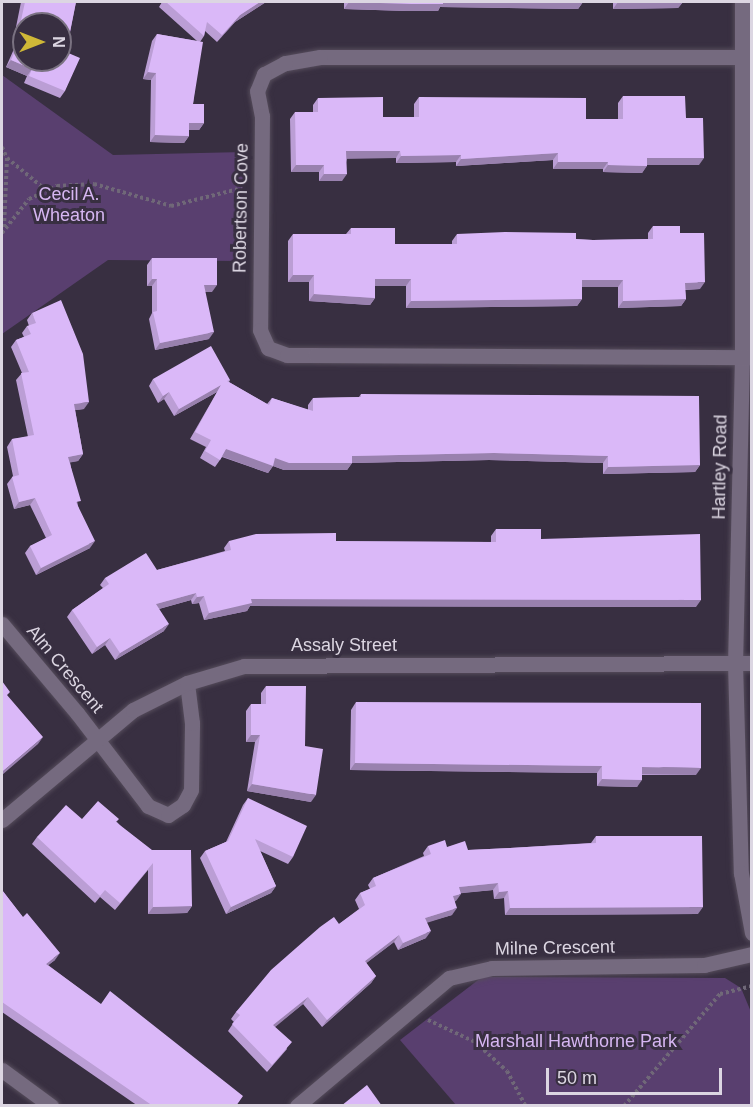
<!DOCTYPE html>
<style>
body{margin:0}
#map{position:relative;width:753px;height:1107px;overflow:hidden;background:#382f41;font-family:Helvetica,sans-serif}
div>[style]{position:absolute}
.green>*{inset:0;background:#593f6f}
.path>*{height:4px;margin-top:-2px;transform-origin:0;background:repeating-linear-gradient(90deg,#706878 0 3px,transparent 0 6px)}
.roads{filter:drop-shadow(0 0 2px #554c5b) drop-shadow(0 0 2px #554c5b)}
.street>*{height:15px;margin:-7.5px;padding:0 7.5px;transform-origin:7.5px;border-radius:7.5px;background:#756a7f}
.wall>*{inset:0;background:#bb9ed5}
.shaded-wall>*{inset:0;background:#9981ae}
.building>*{inset:0;background:#dab8f8}
span{translate:-50% -50%;white-space:nowrap;text-align:center;line-height:1.15;-webkit-text-stroke:6px #382f41;paint-order:stroke}
.park-label{font-size:18px;color:#d6b6f2}
.street-label{font-size:18px;color:#dcd6e2}
.frame{position:absolute;inset:0;border:3px solid #dcd6e2;pointer-events:none}
.north{position:absolute;left:12px;top:12px;width:60px;height:60px;box-sizing:border-box;background:#382f41;border:2px solid #7a7281;border-radius:50%;rotate:90deg;font-size:16px;font-weight:700;line-height:24px;text-align:center;color:#dcd6e2}
.north::after{content:'';display:block;margin:auto;width:21px;height:27px;background:#cfb837;clip-path:polygon(50% 0,100% 100%,50% 72%,0 100%)}
.scale{position:absolute;left:546px;top:1068px;width:176px;height:27px;box-sizing:border-box;border:3px solid #dcd6e2;border-top:0;padding-left:8px;font-size:18px;line-height:21px;white-space:nowrap;color:#dcd6e2;-webkit-text-stroke:4px #382f41;paint-order:stroke}
</style>
<div id="map">
<div class="green">
<i style="clip-path:polygon(2px 75px,113px 155px,244px 152px,240px 261px,108px 260px,2px 334px)"></i>
<i style="clip-path:polygon(482px 977px,725px 978px,741px 988px,751px 1012px,751px 1105px,456px 1105px,400px 1040px)"></i>
</div>
<div class="path">
<i style="left:2px;top:147px;width:12px;rotate:66deg"></i>
<i style="left:7px;top:158px;width:52px;rotate:39.5deg"></i>
<i style="left:4px;top:227px;width:69px;rotate:-87.5deg"></i>
<i style="left:2px;top:233px;width:43px;rotate:-51.5deg"></i>
<i style="left:29px;top:199px;width:31px;rotate:-25deg"></i>
<i style="left:57px;top:186px;width:37px;rotate:-3deg"></i>
<i style="left:94px;top:184px;width:80px;rotate:15.9deg"></i>
<i style="left:171px;top:206px;width:73px;rotate:-14.2deg"></i>
<i style="left:428px;top:1020px;width:52px;rotate:25.1deg"></i>
<i style="left:475px;top:1042px;width:43px;rotate:42.2deg"></i>
<i style="left:507px;top:1071px;width:40px;rotate:62deg"></i>
<i style="left:624px;top:1106px;width:148px;rotate:-49.4deg"></i>
<i style="left:720px;top:994px;width:33px;rotate:-14deg"></i>
</div>
<div class="roads">
<div class="street">
<i style="left:742px;top:2px;width:355px;rotate:90deg"></i>
<i style="left:742px;top:357px;width:306px;rotate:91.3deg"></i>
<i style="left:735px;top:663px;width:210px;rotate:88.4deg"></i>
<i style="left:741px;top:873px;width:61px;rotate:79.6deg"></i>
<i style="left:752px;top:57px;width:432px;rotate:180deg"></i>
<i style="left:320px;top:57px;width:36px;rotate:170deg"></i>
<i style="left:285px;top:63px;width:24px;rotate:152deg"></i>
<i style="left:264px;top:74px;width:18px;rotate:112deg"></i>
<i style="left:257px;top:91px;width:25px;rotate:79deg"></i>
<i style="left:262px;top:116px;width:214px;rotate:90.5deg"></i>
<i style="left:260px;top:330px;width:20px;rotate:66deg"></i>
<i style="left:268px;top:348px;width:20px;rotate:20deg"></i>
<i style="left:287px;top:355px;width:28px"></i>
<i style="left:315px;top:355px;width:437px;rotate:0.3deg"></i>
<i style="left:2px;top:624px;width:116px;rotate:49.9deg"></i>
<i style="left:77px;top:713px;width:117px;rotate:52.6deg"></i>
<i style="left:148px;top:806px;width:22px;rotate:24deg"></i>
<i style="left:168px;top:815px;width:18px;rotate:-34deg"></i>
<i style="left:183px;top:805px;width:17px;rotate:-62deg"></i>
<i style="left:191px;top:790px;width:67px;rotate:-89.1deg"></i>
<i style="left:192px;top:723px;width:40px;rotate:-97.1deg"></i>
<i style="left:2px;top:820px;width:171px;rotate:-40deg"></i>
<i style="left:133px;top:710px;width:60px;rotate:-26.6deg"></i>
<i style="left:187px;top:683px;width:59px;rotate:-16.6deg"></i>
<i style="left:244px;top:666px;width:508px;rotate:-0.34deg"></i>
<i style="left:2px;top:1070px;width:61px;rotate:36.3deg"></i>
<i style="left:297px;top:1106px;width:199px;rotate:-40.1deg"></i>
<i style="left:449px;top:978px;width:44px;rotate:-13.1deg"></i>
<i style="left:492px;top:968px;width:212px;rotate:-0.8deg"></i>
<i style="left:704px;top:965px;width:49px;rotate:-12.9deg"></i>
</div>
</div>
<div class="wall">
<i style="clip-path:polygon(evenodd,21px 2px,76px 2px,66px 52px,65px 91px,60px 98px,24px 83px,27px 76px,6px 67px,21px 33px,15px 32px,21px 2px,24px 24px,60px 60px,24px 60px,24px 24px)"></i>
<i style="clip-path:polygon(162px 2px,266px 2px,235px 22px,217px 42px,205px 31px,204px 36px,200px 42px,193px 104px,204px 123px,199px 130px,189px 130px,189px 136px,184px 143px,150px 142px,151px 80px,143px 79px,152px 41px,157px 34px,197px 41px,159px 7px)"></i>
<i style="clip-path:polygon(303px 2px,583px 2px,578px 9px,440px 7px,438px 11px,407px 11px,344px 9px,344px 3px)"></i>
<i style="clip-path:polygon(613px 2px,683px 2px,678px 8px,613px 9px)"></i>
<i style="clip-path:polygon(623px 96px,686px 118px,699px 165px,647px 165px,642px 173px,603px 172px,603px 169px,553px 169px,553px 160px,456px 166px,456px 162px,396px 163px,396px 158px,347px 158px,342px 181px,319px 181px,319px 172px,291px 172px,290px 119px,295px 112px,313px 112px,313px 105px,318px 98px,383px 117px,414px 117px,414px 104px,419px 97px,586px 119px,618px 119px,618px 103px)"></i>
<i style="clip-path:polygon(653px 226px,680px 233px,700px 289px,685px 290px,686px 299px,681px 306px,618px 308px,618px 287px,582px 287px,582px 299px,577px 306px,406px 308px,406px 286px,375px 286px,375px 298px,370px 305px,309px 301px,309px 282px,288px 282px,288px 241px,293px 234px,346px 234px,351px 228px,395px 244px,452px 244px,452px 241px,457px 234px,593px 240px,648px 239px,648px 233px)"></i>
<i style="clip-path:polygon(152px 258px,212px 292px,205px 292px,209px 339px,155px 350px,149px 319px,152px 313px,152px 286px,147px 286px,147px 265px)"></i>
<i style="clip-path:polygon(32px 313px,84px 409px,75px 410px,83px 454px,78px 461px,70px 462px,78px 506px,90px 548px,36px 575px,25px 553px,30px 546px,46px 538px,30px 505px,14px 509px,7px 484px,13px 476px,7px 447px,12px 439px,28px 437px,16px 380px,22px 373px,11px 347px,16px 340px,24px 337px,22px 333px,27px 326px,29px 326px,27px 320px)"></i>
<i style="clip-path:polygon(153px 379px,230px 380px,229px 382px,267px 404px,272px 398px,308px 410px,308px 405px,313px 398px,359px 397px,361px 394px,700px 465px,695px 472px,603px 474px,603px 463px,489px 460px,352px 463px,347px 470px,284px 470px,273px 466px,268px 473px,222px 457px,215px 467px,200px 458px,206px 447px,190px 439px,217px 392px,174px 416px,164px 399px,158px 403px,149px 386px)"></i>
<i style="clip-path:polygon(496px 529px,541px 539px,696px 607px,250px 606px,247px 611px,204px 620px,199px 603px,192px 604px,191px 600px,159px 609px,164px 631px,115px 660px,105px 645px,92px 654px,67px 617px,72px 610px,103px 588px,100px 585px,105px 578px,157px 570px,225px 551px,224px 548px,229px 541px,491px 542px,491px 536px)"></i>
<i style="clip-path:polygon(266px 686px,305px 746px,311px 802px,247px 791px,255px 742px,246px 742px,246px 711px,251px 704px,261px 704px,261px 693px)"></i>
<i style="clip-path:polygon(356px 702px,696px 775px,642px 775px,637px 787px,597px 786px,597px 773px,350px 770px,351px 710px)"></i>
<i style="clip-path:polygon(248px 798px,293px 857px,288px 864px,260px 851px,276px 886px,271px 893px,226px 914px,200px 858px,205px 851px,226px 842px,243px 805px)"></i>
<i style="clip-path:polygon(82px 819px,117px 822px,192px 906px,187px 913px,148px 914px,148px 870px,115px 910px,100px 897px,95px 903px,32px 844px,37px 837px)"></i>
<i style="clip-path:polygon(596px 836px,698px 914px,505px 915px,504px 898px,494px 899px,493px 890px,460px 893px,455px 901px,452px 915px,427px 922px,426px 938px,398px 950px,394px 942px,366px 963px,376px 976px,371px 983px,322px 1027px,303px 1004px,274px 1027px,287px 1049px,267px 1072px,228px 1031px,234px 1022px,231px 1019px,236px 1012px,339px 924px,359px 909px,355px 900px,360px 893px,370px 889px,368px 885px,373px 878px,424px 856px,423px 853px,428px 846px,468px 850px,510px 848px,591px 843px)"></i>
<i style="clip-path:polygon(2px 890px,55px 960px,48px 965px,236px 1106px,138px 1106px,2px 1012px)"></i>
</div>
<div class="shaded-wall">
<i style="clip-path:polygon(260px 2px,266px 2px,235px 22px,217px 42px,240px 15px)"></i>
<i style="clip-path:polygon(349px 2px,583px 2px,578px 9px,440px 7px,438px 11px,407px 11px,344px 9px)"></i>
<i style="clip-path:polygon(618px 2px,683px 2px,678px 8px,613px 9px)"></i>
<i style="clip-path:polygon(20px 25px,24px 25px,24px 29px,21px 33px,15px 32px)"></i>
<i style="clip-path:polygon(11px 60px,32px 69px,27px 76px,6px 67px)"></i>
<i style="clip-path:polygon(148px 72px,156px 73px,151px 80px,143px 79px)"></i>
<i style="clip-path:polygon(189px 123px,204px 123px,199px 130px,184px 130px)"></i>
<i style="clip-path:polygon(155px 135px,189px 136px,184px 143px,150px 142px)"></i>
<i style="clip-path:polygon(346px 151px,400px 151px,396px 158px,342px 159px)"></i>
<i style="clip-path:polygon(558px 153px,553px 160px,456px 166px,461px 159px)"></i>
<i style="clip-path:polygon(461px 155px,456px 162px,396px 163px,401px 156px)"></i>
<i style="clip-path:polygon(647px 158px,704px 158px,699px 165px,642px 165px)"></i>
<i style="clip-path:polygon(558px 162px,608px 162px,603px 169px,553px 169px)"></i>
<i style="clip-path:polygon(296px 165px,324px 165px,319px 172px,291px 172px)"></i>
<i style="clip-path:polygon(608px 165px,647px 166px,642px 173px,603px 172px)"></i>
<i style="clip-path:polygon(324px 174px,347px 174px,342px 181px,319px 181px)"></i>
<i style="clip-path:polygon(293px 275px,314px 275px,309px 282px,288px 282px)"></i>
<i style="clip-path:polygon(152px 279px,157px 279px,152px 286px,147px 286px)"></i>
<i style="clip-path:polygon(375px 279px,411px 279px,406px 286px,370px 286px)"></i>
<i style="clip-path:polygon(582px 280px,623px 280px,618px 287px,577px 287px)"></i>
<i style="clip-path:polygon(705px 282px,700px 289px,680px 290px,685px 283px)"></i>
<i style="clip-path:polygon(204px 285px,217px 285px,212px 292px,199px 292px)"></i>
<i style="clip-path:polygon(314px 294px,375px 298px,370px 305px,309px 301px)"></i>
<i style="clip-path:polygon(582px 299px,577px 306px,406px 308px,411px 301px)"></i>
<i style="clip-path:polygon(686px 299px,681px 306px,618px 308px,623px 301px)"></i>
<i style="clip-path:polygon(214px 332px,209px 339px,155px 350px,160px 343px)"></i>
<i style="clip-path:polygon(221px 385px,217px 392px,174px 416px,179px 409px)"></i>
<i style="clip-path:polygon(169px 392px,164px 399px,158px 403px,163px 396px)"></i>
<i style="clip-path:polygon(89px 402px,84px 409px,69px 411px,74px 404px)"></i>
<i style="clip-path:polygon(226px 449px,352px 456px,494px 453px,608px 456px,603px 463px,489px 460px,352px 463px,347px 470px,284px 470px,273px 466px,268px 473px,221px 456px)"></i>
<i style="clip-path:polygon(83px 454px,78px 461px,63px 464px,68px 457px)"></i>
<i style="clip-path:polygon(700px 465px,695px 472px,603px 474px,608px 467px)"></i>
<i style="clip-path:polygon(35px 498px,30px 505px,14px 509px,19px 502px)"></i>
<i style="clip-path:polygon(95px 541px,90px 548px,36px 575px,41px 568px)"></i>
<i style="clip-path:polygon(196px 593px,191px 600px,151px 611px,156px 604px)"></i>
<i style="clip-path:polygon(204px 596px,199px 603px,192px 604px,197px 597px)"></i>
<i style="clip-path:polygon(251px 599px,701px 600px,696px 607px,250px 606px,247px 611px,204px 620px,209px 613px)"></i>
<i style="clip-path:polygon(169px 624px,164px 631px,115px 660px,120px 653px)"></i>
<i style="clip-path:polygon(110px 638px,105px 645px,92px 654px,97px 647px)"></i>
<i style="clip-path:polygon(251px 735px,260px 735px,255px 742px,246px 742px)"></i>
<i style="clip-path:polygon(43px 737px,38px 744px,2px 775px,2px 772px)"></i>
<i style="clip-path:polygon(355px 763px,602px 766px,597px 773px,350px 770px)"></i>
<i style="clip-path:polygon(642px 767px,701px 768px,696px 775px,637px 774px)"></i>
<i style="clip-path:polygon(602px 779px,642px 780px,637px 787px,597px 786px)"></i>
<i style="clip-path:polygon(252px 784px,316px 795px,311px 802px,247px 791px)"></i>
<i style="clip-path:polygon(498px 883px,493px 890px,454px 894px,459px 887px)"></i>
<i style="clip-path:polygon(276px 886px,271px 893px,226px 914px,231px 907px)"></i>
<i style="clip-path:polygon(508px 891px,504px 898px,494px 899px,499px 892px)"></i>
<i style="clip-path:polygon(461px 894px,456px 901px,448px 903px,453px 896px)"></i>
<i style="clip-path:polygon(192px 906px,187px 913px,148px 914px,153px 907px)"></i>
<i style="clip-path:polygon(703px 907px,698px 914px,505px 915px,510px 908px)"></i>
<i style="clip-path:polygon(457px 908px,452px 915px,420px 925px,425px 918px)"></i>
<i style="clip-path:polygon(431px 931px,426px 938px,398px 950px,403px 943px)"></i>
<i style="clip-path:polygon(399px 935px,394px 942px,360px 968px,365px 961px)"></i>
<i style="clip-path:polygon(60px 953px,55px 960px,41px 971px,46px 964px)"></i>
<i style="clip-path:polygon(376px 976px,371px 983px,322px 1027px,327px 1020px)"></i>
<i style="clip-path:polygon(308px 997px,303px 1004px,268px 1033px,273px 1025px)"></i>
</div>
<div class="building">
<i style="clip-path:polygon(25px 2px,76px 2px,66px 52px,80px 58px,65px 91px,29px 76px,32px 69px,11px 60px,24px 31px,24px 60px,60px 60px,60px 24px,24px 24px,24px 25px,20px 25px)"></i>
<i style="clip-path:polygon(166px 2px,260px 2px,240px 15px,222px 35px,207px 22px,204px 36px)"></i>
<i style="clip-path:polygon(349px 2px,443px 2px,443px 4px,411px 4px)"></i>
<i style="clip-path:polygon(157px 34px,203px 42px,193px 104px,204px 104px,204px 123px,189px 123px,189px 136px,155px 135px,156px 73px,148px 72px)"></i>
<i style="clip-path:polygon(623px 96px,685px 96px,686px 118px,703px 118px,704px 158px,647px 158px,647px 166px,608px 165px,608px 162px,558px 162px,558px 153px,461px 159px,461px 155px,401px 156px,400px 151px,346px 151px,347px 174px,324px 174px,324px 165px,296px 165px,295px 112px,318px 112px,318px 98px,383px 97px,383px 117px,419px 117px,419px 97px,586px 98px,586px 119px,623px 119px)"></i>
<i style="clip-path:polygon(653px 226px,680px 226px,680px 233px,704px 233px,705px 282px,685px 283px,686px 299px,623px 301px,623px 280px,582px 280px,582px 299px,411px 301px,411px 279px,375px 279px,375px 298px,314px 294px,314px 275px,293px 275px,293px 234px,351px 234px,351px 228px,395px 228px,395px 244px,457px 244px,457px 234px,505px 232px,576px 233px,576px 239px,593px 240px,653px 239px)"></i>
<i style="clip-path:polygon(152px 258px,217px 258px,217px 285px,204px 285px,214px 332px,160px 343px,153px 312px,157px 311px,157px 279px,152px 279px)"></i>
<i style="clip-path:polygon(61px 300px,83px 354px,89px 402px,74px 404px,83px 454px,68px 457px,81px 501px,76px 502px,95px 541px,41px 568px,30px 546px,52px 535px,35px 498px,19px 502px,12px 477px,19px 475px,12px 439px,34px 435px,21px 373px,29px 372px,16px 340px,31px 334px,27px 326px,36px 323px,32px 313px)"></i>
<i style="clip-path:polygon(211px 346px,230px 380px,227px 381px,269px 405px,272px 398px,313px 411px,313px 398px,361px 397px,361px 394px,699px 396px,700px 465px,608px 467px,608px 456px,494px 453px,352px 456px,352px 463px,289px 463px,275px 458px,273px 466px,226px 449px,220px 460px,205px 451px,211px 440px,195px 432px,221px 385px,179px 409px,169px 392px,163px 396px,153px 379px)"></i>
<i style="clip-path:polygon(496px 529px,541px 529px,541px 539px,700px 534px,701px 600px,251px 599px,252px 603px,209px 613px,204px 596px,197px 597px,196px 593px,156px 604px,169px 624px,120px 653px,110px 638px,97px 647px,72px 610px,109px 584px,105px 578px,146px 553px,157px 570px,231px 550px,229px 541px,256px 534px,336px 533px,336px 541px,496px 542px)"></i>
<i style="clip-path:polygon(2px 681px,10px 692px,7px 695px,43px 737px,2px 772px)"></i>
<i style="clip-path:polygon(266px 686px,306px 686px,305px 746px,323px 749px,316px 795px,252px 784px,260px 735px,251px 735px,251px 704px,266px 704px)"></i>
<i style="clip-path:polygon(356px 702px,701px 703px,701px 768px,642px 767px,642px 780px,602px 779px,602px 766px,355px 763px)"></i>
<i style="clip-path:polygon(248px 798px,307px 826px,293px 857px,255px 839px,276px 886px,231px 907px,205px 851px,228px 841px)"></i>
<i style="clip-path:polygon(98px 801px,119px 819px,116px 822px,152px 850px,191px 850px,192px 906px,153px 907px,153px 863px,120px 903px,105px 890px,100px 896px,37px 837px,66px 805px,82px 819px)"></i>
<i style="clip-path:polygon(596px 836px,702px 836px,703px 907px,510px 908px,508px 891px,499px 892px,498px 883px,459px 887px,461px 894px,453px 896px,457px 908px,425px 918px,431px 931px,403px 943px,399px 935px,365px 961px,376px 976px,327px 1020px,308px 997px,273px 1025px,292px 1042px,272px 1065px,232px 1024px,240px 1015px,236px 1012px,271px 970px,320px 927px,334px 917px,339px 924px,365px 905px,360px 893px,376px 886px,373px 878px,431px 854px,428px 846px,445px 840px,447px 847px,465px 841px,468px 850px,510px 848px,596px 843px)"></i>
<i style="clip-path:polygon(2px 890px,23px 917px,27px 913px,60px 953px,46px 964px,101px 1004px,110px 991px,243px 1096px,236px 1106px,153px 1106px,2px 1002px)"></i>
<i style="clip-path:polygon(367px 1085px,382px 1106px,341px 1106px)"></i>
</div>
<div class="park-label">
<span style="left:69px;top:205px">Cecil A.<br>Wheaton</span>
<span style="left:576px;top:1041px">Marshall Hawthorne Park</span>
</div>
<div class="street-label">
<span style="left:241px;top:208px;rotate:-89deg">Robertson Cove</span>
<span style="left:720px;top:467px;rotate:-89deg">Hartley Road</span>
<span style="left:344px;top:645px">Assaly Street</span>
<span style="left:65px;top:669px;rotate:50deg">Alm Crescent</span>
<span style="left:555px;top:948px;rotate:-1deg">Milne Crescent</span>
</div>
<div class="frame"></div>
<div class="north">N</div>
<div class="scale">50 m</div>
</div>
